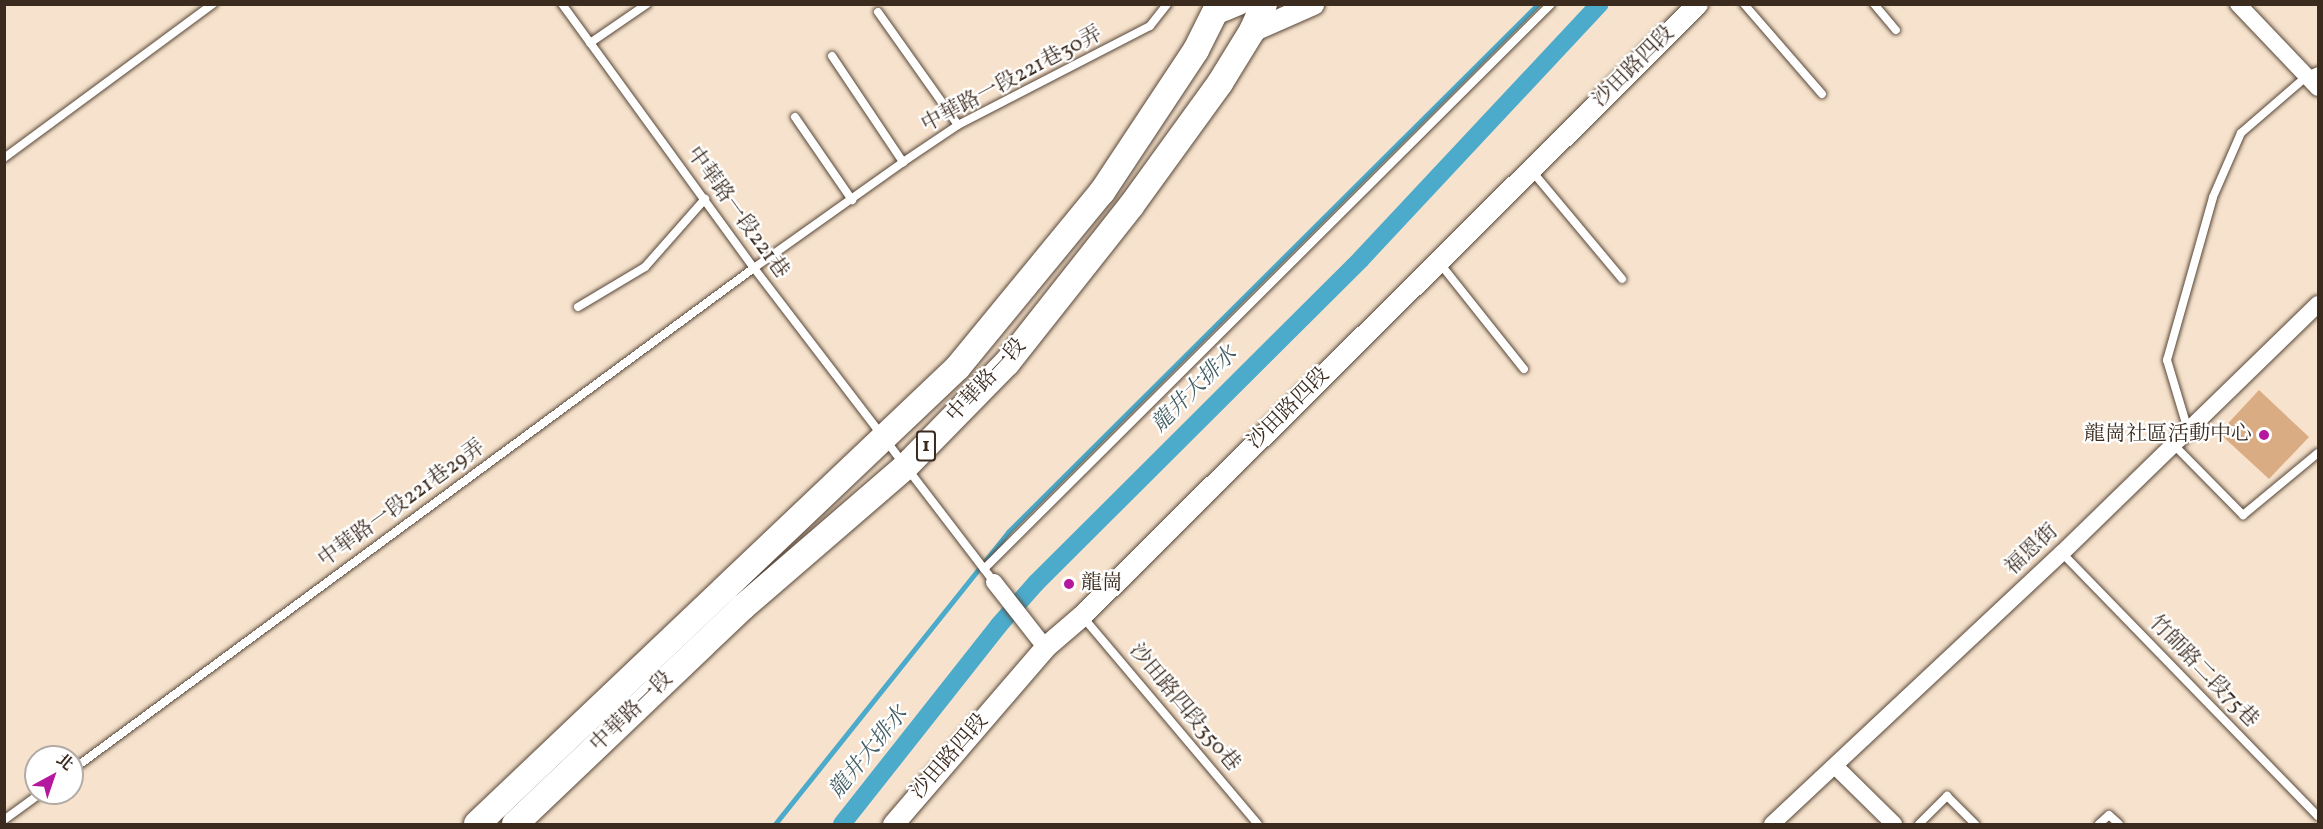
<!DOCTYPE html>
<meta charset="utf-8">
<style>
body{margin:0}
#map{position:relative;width:2323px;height:829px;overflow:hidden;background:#f7e3cd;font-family:Vollkorn,"Noto Serif TC",serif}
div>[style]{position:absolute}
.stream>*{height:5px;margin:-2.5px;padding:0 2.5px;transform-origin:2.5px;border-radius:2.5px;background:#4caaca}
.canal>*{height:18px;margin:-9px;padding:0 9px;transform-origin:9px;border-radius:9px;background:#4caaca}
.building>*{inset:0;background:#daac84}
.roads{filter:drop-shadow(0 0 2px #574638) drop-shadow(0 0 2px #574638)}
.service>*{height:8px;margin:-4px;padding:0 4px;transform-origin:4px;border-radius:4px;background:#fff}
.minor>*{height:16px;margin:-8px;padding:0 8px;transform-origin:8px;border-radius:8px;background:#fff}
.tertiary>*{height:21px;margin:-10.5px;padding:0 10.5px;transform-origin:10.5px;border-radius:10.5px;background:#fff}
.primary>*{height:26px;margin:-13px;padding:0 13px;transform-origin:13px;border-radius:13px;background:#fff}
.dots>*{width:16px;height:16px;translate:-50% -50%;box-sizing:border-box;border:3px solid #fff;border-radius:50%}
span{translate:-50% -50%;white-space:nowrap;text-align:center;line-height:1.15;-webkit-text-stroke:4.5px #fff;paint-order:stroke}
.shield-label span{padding:2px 4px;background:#fff;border:2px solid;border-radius:4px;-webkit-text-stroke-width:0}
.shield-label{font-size:20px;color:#3b2a1e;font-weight:700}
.street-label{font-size:21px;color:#3b2a1e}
.poi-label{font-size:21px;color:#3b2a1e}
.right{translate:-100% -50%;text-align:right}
.left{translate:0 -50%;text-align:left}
.water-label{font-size:22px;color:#425d63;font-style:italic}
.frame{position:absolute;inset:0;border:6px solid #3b2a1e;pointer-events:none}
.north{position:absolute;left:24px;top:745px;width:60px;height:60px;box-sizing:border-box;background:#fff;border:2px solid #b1aaa5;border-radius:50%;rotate:40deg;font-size:16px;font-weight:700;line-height:24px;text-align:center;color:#3b2a1e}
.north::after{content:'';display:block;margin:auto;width:21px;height:27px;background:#b5179e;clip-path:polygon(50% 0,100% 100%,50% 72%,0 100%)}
</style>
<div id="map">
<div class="stream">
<i style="left:775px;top:824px;width:374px;rotate:-51.4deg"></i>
<i style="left:1008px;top:532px;width:748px;rotate:-44.89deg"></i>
</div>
<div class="canal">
<i style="left:842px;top:824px;width:253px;rotate:-51.7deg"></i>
<i style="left:999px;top:625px;width:56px;rotate:-48.6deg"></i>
<i style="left:1036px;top:583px;width:459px;rotate:-44.9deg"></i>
<i style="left:1361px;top:259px;width:349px;rotate:-46.9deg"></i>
</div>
<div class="building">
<i style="clip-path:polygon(2259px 390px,2309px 437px,2269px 479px,2219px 433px)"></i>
</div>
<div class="roads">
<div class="service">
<i style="left:562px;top:4px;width:326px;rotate:54deg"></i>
<i style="left:754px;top:268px;width:395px;rotate:52.6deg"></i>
<i style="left:1744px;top:4px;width:119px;rotate:49.1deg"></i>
<i style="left:1874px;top:4px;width:34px;rotate:50deg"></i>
<i style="left:878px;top:12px;width:138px;rotate:54.7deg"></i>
<i style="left:590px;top:43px;width:69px;rotate:-34.4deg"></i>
<i style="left:832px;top:56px;width:128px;rotate:56.2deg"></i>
<i style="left:795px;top:117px;width:101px;rotate:55.5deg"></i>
<i style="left:4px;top:158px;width:260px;rotate:-36.4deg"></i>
<i style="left:1531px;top:170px;width:142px;rotate:50.1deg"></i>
<i style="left:1438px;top:261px;width:138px;rotate:51.5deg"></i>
<i style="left:578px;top:307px;width:78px;rotate:-30.8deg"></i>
<i style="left:645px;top:267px;width:91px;rotate:-48.6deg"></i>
<i style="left:2188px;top:430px;width:73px;rotate:-106.7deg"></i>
<i style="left:2167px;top:360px;width:169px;rotate:-74.2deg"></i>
<i style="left:2213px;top:197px;width:70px;rotate:-66.4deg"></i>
<i style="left:2241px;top:133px;width:87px;rotate:-40.8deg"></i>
<i style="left:2307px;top:76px;width:12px;rotate:-24deg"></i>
<i style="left:2173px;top:444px;width:100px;rotate:45.4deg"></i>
<i style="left:2243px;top:515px;width:97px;rotate:-39.6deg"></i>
<i style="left:2062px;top:553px;width:367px;rotate:45.8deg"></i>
<i style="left:984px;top:569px;width:800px;rotate:-44.9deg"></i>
<i style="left:1082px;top:616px;width:272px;rotate:49.8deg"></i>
<i style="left:72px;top:770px;width:847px;rotate:-36.36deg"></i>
<i style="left:754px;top:268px;width:183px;rotate:-35.4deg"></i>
<i style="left:903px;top:162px;width:66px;rotate:-33.9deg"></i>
<i style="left:958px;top:125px;width:216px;rotate:-27.3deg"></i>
<i style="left:1150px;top:26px;width:28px;rotate:-52deg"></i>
<i style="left:4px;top:820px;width:46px;rotate:-36.1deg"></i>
<i style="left:1919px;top:824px;width:40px;rotate:-45deg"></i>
<i style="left:1947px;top:796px;width:40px;rotate:45deg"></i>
<i style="left:2099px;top:824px;width:13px;rotate:-42deg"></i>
<i style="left:2109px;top:815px;width:13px;rotate:42deg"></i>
</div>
<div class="minor">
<i style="left:2238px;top:4px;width:116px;rotate:46.4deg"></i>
<i style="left:994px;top:582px;width:83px;rotate:51.9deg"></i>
<i style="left:1835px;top:766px;width:83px;rotate:44.5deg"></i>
<i style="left:1772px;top:824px;width:397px;rotate:-43.1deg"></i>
<i style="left:2062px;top:553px;width:357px;rotate:-44.2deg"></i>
</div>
<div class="tertiary">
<i style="left:1214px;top:14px;width:27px;rotate:-22deg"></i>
<i style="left:1252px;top:31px;width:67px;rotate:-23.9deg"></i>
<i style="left:893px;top:824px;width:233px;rotate:-49.3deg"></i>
<i style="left:1045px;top:647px;width:48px;rotate:-40.7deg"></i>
<i style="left:1081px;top:616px;width:868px;rotate:-44.81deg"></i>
</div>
<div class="primary">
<i style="left:477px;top:824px;width:663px;rotate:-43.53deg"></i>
<i style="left:958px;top:367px;width:227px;rotate:-50.6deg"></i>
<i style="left:1102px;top:192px;width:170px;rotate:-56.5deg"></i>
<i style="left:1196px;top:50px;width:51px;rotate:-63.4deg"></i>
<i style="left:515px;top:824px;width:315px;rotate:-43.6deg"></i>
<i style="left:743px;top:607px;width:214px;rotate:-40.8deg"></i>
<i style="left:905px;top:467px;width:146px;rotate:-45.6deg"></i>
<i style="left:1007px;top:363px;width:200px;rotate:-51.7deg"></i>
<i style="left:1131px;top:206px;width:152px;rotate:-54.1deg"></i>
<i style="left:1220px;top:83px;width:61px;rotate:-58.4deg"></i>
<i style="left:1252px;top:31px;width:30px;rotate:-66deg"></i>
</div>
</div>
<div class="dots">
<i style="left:2264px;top:435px;background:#b5179e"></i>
<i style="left:1069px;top:584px;background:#b5179e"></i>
</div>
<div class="shield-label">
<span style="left:926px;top:446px">1</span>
</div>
<div class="street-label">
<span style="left:1634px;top:67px;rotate:-45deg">沙田路四段</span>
<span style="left:1012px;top:80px;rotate:-28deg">中華路一段221巷30弄</span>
<span style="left:737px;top:213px;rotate:54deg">中華路一段221巷</span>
<span style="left:987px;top:381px;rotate:-47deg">中華路一段</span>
<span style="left:1289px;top:409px;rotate:-45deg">沙田路四段</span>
<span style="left:402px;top:504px;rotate:-36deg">中華路一段221巷29弄</span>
<span style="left:2032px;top:550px;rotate:-43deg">福恩街</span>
<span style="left:2203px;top:672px;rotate:46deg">竹師路二段75巷</span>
<span style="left:1184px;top:708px;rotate:50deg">沙田路四段350巷</span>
<span style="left:632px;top:712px;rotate:-44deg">中華路一段</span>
<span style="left:950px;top:757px;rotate:-49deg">沙田路四段</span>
</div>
<div class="poi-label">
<span class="right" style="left:2252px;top:435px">龍崗社區活動中心</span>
<span class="left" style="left:1081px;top:584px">龍崗</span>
</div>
<div class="water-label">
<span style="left:1195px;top:390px;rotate:-45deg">龍井大排水</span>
<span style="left:869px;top:753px;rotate:-51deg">龍井大排水</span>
</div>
<div class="frame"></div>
<div class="north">北</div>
</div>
